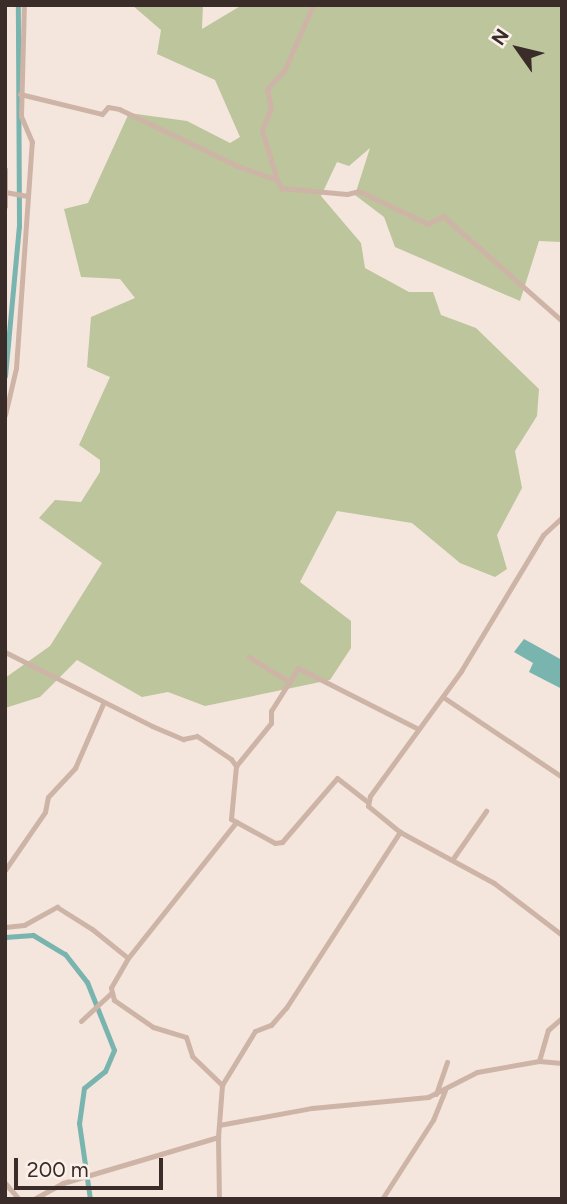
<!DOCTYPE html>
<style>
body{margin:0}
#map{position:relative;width:567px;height:1204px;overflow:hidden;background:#f4e6dd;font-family:Figtree,sans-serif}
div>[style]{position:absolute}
.green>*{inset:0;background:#bcc59b}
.water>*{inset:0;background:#79b4af}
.canal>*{height:5px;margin:-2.5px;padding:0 2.5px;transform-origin:2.5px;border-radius:2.5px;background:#79b4af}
.minor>*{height:5px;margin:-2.5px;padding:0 2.5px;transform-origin:2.5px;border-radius:2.5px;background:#ceb4a7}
span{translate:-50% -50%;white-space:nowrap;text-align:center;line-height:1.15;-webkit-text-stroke:6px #fbf1ea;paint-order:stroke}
.frame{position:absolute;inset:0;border:7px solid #3a2c28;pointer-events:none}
.north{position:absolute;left:483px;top:14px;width:70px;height:70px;-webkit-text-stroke:5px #fbf1ea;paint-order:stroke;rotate:304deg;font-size:19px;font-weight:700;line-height:28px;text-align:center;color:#3a2c28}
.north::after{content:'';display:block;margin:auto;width:24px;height:32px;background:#3a2c28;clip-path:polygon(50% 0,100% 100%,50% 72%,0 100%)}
.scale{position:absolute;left:14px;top:1158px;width:149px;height:32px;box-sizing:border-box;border:4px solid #3a2c28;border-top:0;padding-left:9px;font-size:21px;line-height:24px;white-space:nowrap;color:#3a2c28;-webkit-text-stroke:5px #fbf1ea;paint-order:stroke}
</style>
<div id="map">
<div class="green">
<i style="clip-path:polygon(132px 5px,203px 5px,202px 29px,242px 5px,562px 5px,562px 242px,539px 241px,520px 301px,395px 247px,384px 217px,355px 195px,370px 148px,349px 166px,337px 162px,321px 196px,361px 243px,365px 268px,409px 292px,433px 292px,441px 315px,476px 328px,539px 389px,537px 416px,515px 451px,522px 488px,497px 535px,507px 569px,495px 577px,460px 563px,412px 523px,337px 511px,300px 582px,351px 621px,351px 648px,330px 680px,205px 706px,168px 692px,142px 697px,77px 660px,40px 697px,5px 708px,5px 678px,50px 646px,102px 563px,39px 518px,55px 500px,81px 502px,100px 472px,100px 460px,79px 445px,110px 377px,87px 367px,91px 317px,135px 298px,120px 279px,81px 277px,64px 209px,88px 203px,129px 113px,187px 121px,230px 143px,240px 137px,215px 80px,157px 54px,161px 30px)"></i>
</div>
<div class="water">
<i style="clip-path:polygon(524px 639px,562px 660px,562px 689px,529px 672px,533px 663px,514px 652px)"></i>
</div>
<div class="canal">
<i style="left:5px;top:376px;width:151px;rotate:-84.7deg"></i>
<i style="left:19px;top:226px;width:221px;rotate:-90.3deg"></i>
<i style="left:5px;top:937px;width:28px;rotate:-4deg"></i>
<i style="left:33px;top:935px;width:37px;rotate:31deg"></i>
<i style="left:65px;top:954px;width:36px;rotate:52deg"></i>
<i style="left:87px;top:982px;width:73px;rotate:68.3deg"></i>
<i style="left:114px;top:1050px;width:23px;rotate:113deg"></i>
<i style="left:105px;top:1071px;width:27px;rotate:141deg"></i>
<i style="left:84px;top:1088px;width:35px;rotate:98deg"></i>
<i style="left:79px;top:1123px;width:77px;rotate:81.8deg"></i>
</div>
<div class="minor">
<i style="left:20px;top:94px;width:84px;rotate:13.7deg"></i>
<i style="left:102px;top:114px;width:9px;rotate:-49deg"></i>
<i style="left:108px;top:107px;width:11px;rotate:10deg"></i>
<i style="left:119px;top:109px;width:134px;rotate:25.6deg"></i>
<i style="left:240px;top:167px;width:39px;rotate:19deg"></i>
<i style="left:277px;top:180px;width:9px;rotate:63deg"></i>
<i style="left:281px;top:188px;width:66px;rotate:5.2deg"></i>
<i style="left:347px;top:194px;width:12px;rotate:-14deg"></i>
<i style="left:359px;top:191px;width:76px;rotate:25.6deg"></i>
<i style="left:428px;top:224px;width:17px;rotate:-28deg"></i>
<i style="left:443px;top:216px;width:159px;rotate:41.4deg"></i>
<i style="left:5px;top:169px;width:37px;rotate:90deg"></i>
<i style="left:277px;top:180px;width:52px;rotate:-106.7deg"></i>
<i style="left:262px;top:130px;width:24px;rotate:-68deg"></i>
<i style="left:271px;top:108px;width:19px;rotate:-102deg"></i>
<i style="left:267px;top:89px;width:25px;rotate:-47deg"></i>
<i style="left:284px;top:71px;width:72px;rotate:-66.3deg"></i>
<i style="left:5px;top:192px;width:23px;rotate:10deg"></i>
<i style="left:5px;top:415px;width:48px;rotate:-76.8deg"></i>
<i style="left:16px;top:368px;width:227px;rotate:-86deg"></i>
<i style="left:32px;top:142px;width:28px;rotate:-113deg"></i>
<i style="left:21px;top:116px;width:111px;rotate:-88.5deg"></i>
<i style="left:5px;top:652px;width:165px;rotate:26.7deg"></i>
<i style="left:152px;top:726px;width:34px;rotate:23deg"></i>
<i style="left:183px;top:739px;width:14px;rotate:-12deg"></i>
<i style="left:197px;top:736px;width:41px;rotate:34.1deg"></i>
<i style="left:231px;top:759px;width:9px;rotate:54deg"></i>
<i style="left:236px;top:766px;width:53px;rotate:95.4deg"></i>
<i style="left:231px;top:819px;width:50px;rotate:28.6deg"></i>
<i style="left:275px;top:843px;width:7px;rotate:-8deg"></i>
<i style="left:282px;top:842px;width:84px;rotate:-49.3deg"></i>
<i style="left:337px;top:778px;width:39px;rotate:38deg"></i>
<i style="left:249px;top:657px;width:46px;rotate:31.6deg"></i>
<i style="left:443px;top:697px;width:143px;rotate:33.9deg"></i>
<i style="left:236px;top:766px;width:55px;rotate:-50.9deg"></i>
<i style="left:271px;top:723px;width:12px;rotate:-90deg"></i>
<i style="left:271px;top:711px;width:51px;rotate:-57.9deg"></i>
<i style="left:298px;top:668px;width:135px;rotate:26.9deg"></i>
<i style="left:400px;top:832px;width:107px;rotate:28.5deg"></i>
<i style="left:494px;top:883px;width:86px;rotate:37.4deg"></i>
<i style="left:452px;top:860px;width:60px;rotate:-55.2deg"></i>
<i style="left:5px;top:870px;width:70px;rotate:-55.4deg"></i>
<i style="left:45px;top:812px;width:15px;rotate:-79deg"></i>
<i style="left:48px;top:797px;width:40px;rotate:-47deg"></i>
<i style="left:75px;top:768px;width:70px;rotate:-66.4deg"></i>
<i style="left:5px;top:927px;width:19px;rotate:-6deg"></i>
<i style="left:24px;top:925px;width:38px;rotate:-29deg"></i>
<i style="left:57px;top:907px;width:41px;rotate:32.2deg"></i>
<i style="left:92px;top:929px;width:46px;rotate:38.9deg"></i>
<i style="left:128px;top:958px;width:34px;rotate:120deg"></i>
<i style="left:111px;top:988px;width:12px;rotate:76deg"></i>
<i style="left:114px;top:1000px;width:47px;rotate:34.7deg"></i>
<i style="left:153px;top:1027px;width:34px;rotate:17deg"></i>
<i style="left:186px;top:1037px;width:20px;rotate:72deg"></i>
<i style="left:192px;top:1056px;width:42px;rotate:44deg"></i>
<i style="left:128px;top:958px;width:174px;rotate:-51.5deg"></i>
<i style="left:81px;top:1021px;width:40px;rotate:-43deg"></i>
<i style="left:539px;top:1061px;width:32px;rotate:-74deg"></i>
<i style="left:548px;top:1030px;width:18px;rotate:-41deg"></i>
<i style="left:436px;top:1094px;width:34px;rotate:-71deg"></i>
<i style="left:219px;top:1125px;width:95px;rotate:-10.4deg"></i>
<i style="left:312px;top:1108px;width:117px;rotate:-5.4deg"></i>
<i style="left:428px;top:1097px;width:55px;rotate:-27deg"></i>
<i style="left:477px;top:1072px;width:63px;rotate:-10.1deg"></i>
<i style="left:539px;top:1061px;width:23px;rotate:5deg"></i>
<i style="left:218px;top:1137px;width:62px;rotate:89.1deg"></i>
<i style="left:5px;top:1183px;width:21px;rotate:49deg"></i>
<i style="left:34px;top:1199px;width:33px;rotate:-29deg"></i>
<i style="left:63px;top:1183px;width:162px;rotate:-16.5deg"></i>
<i style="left:218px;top:1137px;width:52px;rotate:-85.6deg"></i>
<i style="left:222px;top:1085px;width:63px;rotate:-58.6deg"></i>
<i style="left:255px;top:1031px;width:17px;rotate:-21deg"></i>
<i style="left:271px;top:1025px;width:23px;rotate:-49deg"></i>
<i style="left:286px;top:1008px;width:210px;rotate:-57.1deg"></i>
<i style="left:400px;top:832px;width:41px;rotate:-140.9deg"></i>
<i style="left:368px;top:806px;width:10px;rotate:-79deg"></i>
<i style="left:370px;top:796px;width:155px;rotate:-53.9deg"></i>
<i style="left:461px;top:671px;width:159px;rotate:-58.9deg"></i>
<i style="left:543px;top:535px;width:26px;rotate:-43deg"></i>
<i style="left:382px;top:1199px;width:94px;rotate:-57.2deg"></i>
<i style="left:433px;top:1120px;width:32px;rotate:-68deg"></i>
</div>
<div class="frame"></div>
<div class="north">N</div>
<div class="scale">200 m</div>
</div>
